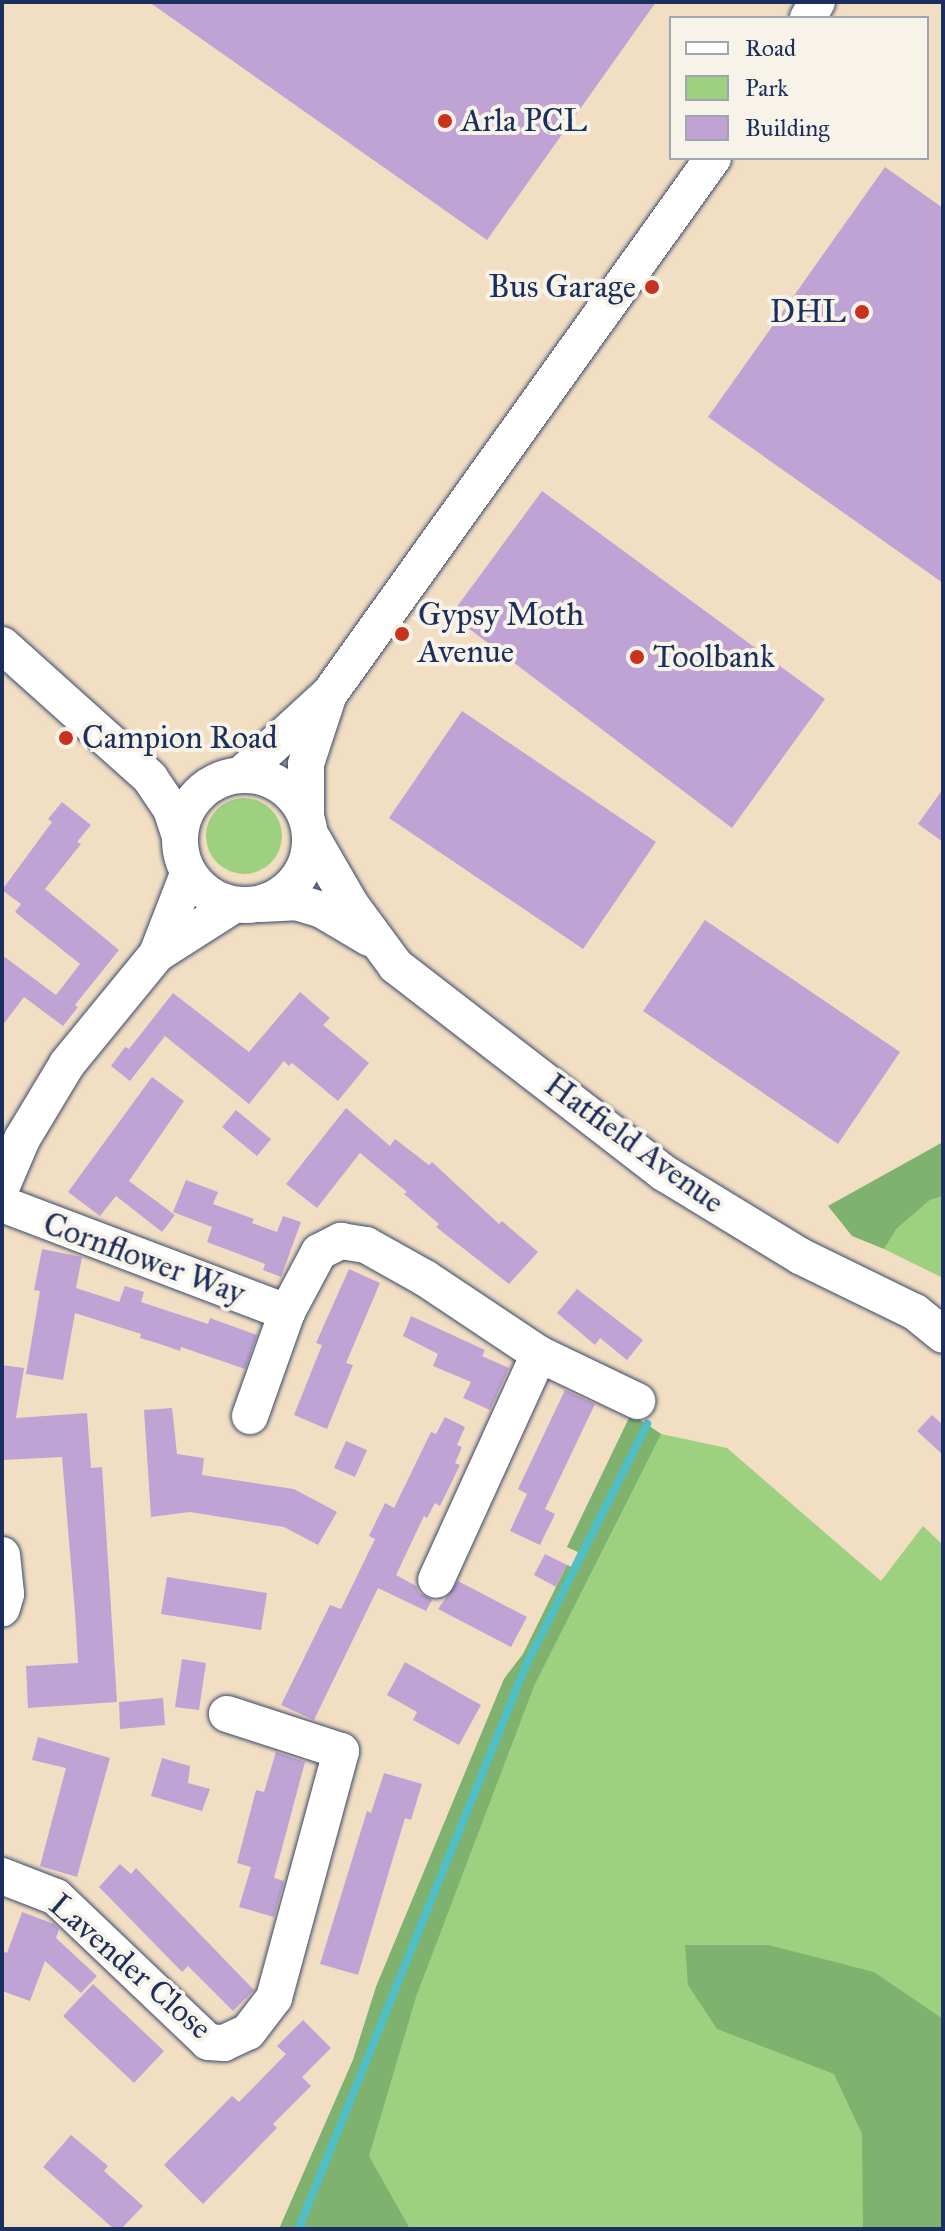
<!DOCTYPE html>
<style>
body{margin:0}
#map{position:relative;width:945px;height:2231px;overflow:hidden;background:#f2dfc3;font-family:"IM FELL Great Primer",serif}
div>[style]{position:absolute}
.green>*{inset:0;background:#9dd07f}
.round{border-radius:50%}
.forest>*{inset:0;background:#7eb26e}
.stream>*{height:8px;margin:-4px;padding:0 4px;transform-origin:4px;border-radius:4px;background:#51bfc6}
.building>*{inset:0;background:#c0a3d5}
.roads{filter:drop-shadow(0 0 2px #3b496d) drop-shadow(0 0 2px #3b496d)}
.minor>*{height:36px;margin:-18px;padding:0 18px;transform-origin:18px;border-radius:18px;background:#fff}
.minor>.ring{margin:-18px;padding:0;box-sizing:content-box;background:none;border:36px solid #fff;border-radius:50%}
.dots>*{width:22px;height:22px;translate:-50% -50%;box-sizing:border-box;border:4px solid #f7f3e8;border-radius:50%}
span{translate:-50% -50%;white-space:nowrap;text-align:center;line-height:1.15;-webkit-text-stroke:8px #f7f3e8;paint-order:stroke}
.poi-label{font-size:32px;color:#1b2f5e}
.left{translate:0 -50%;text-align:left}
.right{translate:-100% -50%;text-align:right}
.street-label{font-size:32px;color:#1b2f5e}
.frame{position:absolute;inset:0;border:4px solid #1b2f5e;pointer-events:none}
.legend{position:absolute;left:669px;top:16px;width:260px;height:144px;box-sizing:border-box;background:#f7f3e8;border:2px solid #9fa5b1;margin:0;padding:10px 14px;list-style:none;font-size:24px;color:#1b2f5e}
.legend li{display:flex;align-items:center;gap:16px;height:40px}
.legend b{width:40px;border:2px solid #9fa5b1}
</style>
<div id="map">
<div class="green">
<i class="round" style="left:206px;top:798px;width:76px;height:76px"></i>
<i style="clip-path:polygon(943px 1196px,943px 1278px,884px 1249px,895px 1229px,930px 1200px)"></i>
<i style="clip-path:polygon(631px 1414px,661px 1434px,727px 1448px,881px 1581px,923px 1526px,943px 1545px,943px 2229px,279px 2229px,353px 2060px,376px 1987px,504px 1679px,523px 1654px,567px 1565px,571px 1567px,578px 1552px,567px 1547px)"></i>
</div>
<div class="forest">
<i style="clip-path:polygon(943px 1142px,943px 1196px,930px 1200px,896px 1229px,884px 1249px,852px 1236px,828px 1206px)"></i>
<i style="clip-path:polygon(631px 1414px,661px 1434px,534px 1686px,416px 1997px,369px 2156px,410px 2229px,279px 2229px,353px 2060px,376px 1987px,504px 1679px,523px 1654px,567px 1565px,571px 1567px,578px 1552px,567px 1547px)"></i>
<i style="clip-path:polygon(685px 1945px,768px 1945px,874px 1972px,943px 2019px,943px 2229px,863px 2229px,862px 2134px,834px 2074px,717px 2029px,688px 1985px)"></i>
</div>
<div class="stream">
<i style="left:303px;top:2229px;width:5px;rotate:-127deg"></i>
<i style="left:300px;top:2225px;width:604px;rotate:-68.02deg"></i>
<i style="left:526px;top:1665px;width:270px;rotate:-63.3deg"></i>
</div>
<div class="building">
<i style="clip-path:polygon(149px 2px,656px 2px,487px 240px)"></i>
<i style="clip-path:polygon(885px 167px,943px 208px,943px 583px,708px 417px)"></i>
<i style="clip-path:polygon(542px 491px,825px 699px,732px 828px,451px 615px)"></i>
<i style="clip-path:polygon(462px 711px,656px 842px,583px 949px,389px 818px)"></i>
<i style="clip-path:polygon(943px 789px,943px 842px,918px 824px)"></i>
<i style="clip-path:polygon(62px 802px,91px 825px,77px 842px,81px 844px,45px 889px,119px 950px,75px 1005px,78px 1007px,63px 1026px,24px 997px,2px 1026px,2px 955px,56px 995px,80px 964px,15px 912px,21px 904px,2px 890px,52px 822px,48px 819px)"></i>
<i style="clip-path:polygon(705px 920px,900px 1052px,838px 1144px,643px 1011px)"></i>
<i style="clip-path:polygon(300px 992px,330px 1018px,323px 1025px,369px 1063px,338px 1101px,292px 1063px,289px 1066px,284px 1061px,249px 1104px,165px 1036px,130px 1081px,111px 1066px,125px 1047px,129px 1049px,173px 993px,249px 1052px)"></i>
<i style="clip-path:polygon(152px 1077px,184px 1101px,129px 1181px,175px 1215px,162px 1232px,116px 1196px,100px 1216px,68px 1192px)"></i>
<i style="clip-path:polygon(346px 1108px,390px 1146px,395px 1139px,429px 1165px,432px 1162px,499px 1224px,502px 1221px,538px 1252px,509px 1284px,436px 1227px,439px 1224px,404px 1194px,407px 1192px,360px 1153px,317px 1208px,286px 1184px)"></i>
<i style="clip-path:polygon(236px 1110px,271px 1139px,257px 1156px,222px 1127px)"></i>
<i style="clip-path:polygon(186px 1180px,218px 1192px,213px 1204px,254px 1219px,252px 1223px,277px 1232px,283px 1216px,301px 1222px,281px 1277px,263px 1270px,265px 1264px,207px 1242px,212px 1227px,173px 1212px)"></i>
<i style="clip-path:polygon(42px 1249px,82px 1257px,76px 1288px,119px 1302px,125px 1286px,144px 1292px,141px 1302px,208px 1324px,210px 1318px,257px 1335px,245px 1369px,181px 1347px,180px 1351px,160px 1344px,140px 1338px,141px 1334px,75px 1313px,63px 1380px,26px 1374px,40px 1291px,34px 1290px)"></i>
<i style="clip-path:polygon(349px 1269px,380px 1283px,346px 1363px,353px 1365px,327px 1429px,294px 1415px,322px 1345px,316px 1343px)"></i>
<i style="clip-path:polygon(577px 1289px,643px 1340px,627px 1360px,600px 1338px,595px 1345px,557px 1313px)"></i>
<i style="clip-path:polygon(411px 1316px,485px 1350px,482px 1356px,509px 1368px,490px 1410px,463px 1398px,471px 1382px,433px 1366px,438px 1354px,403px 1336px)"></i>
<i style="clip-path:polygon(2px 1365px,24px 1368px,16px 1418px,87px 1413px,91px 1468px,102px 1467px,117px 1702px,28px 1708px,26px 1666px,78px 1663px,75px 1612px,62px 1457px,2px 1460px)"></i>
<i style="clip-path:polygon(565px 1390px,595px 1404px,545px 1509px,555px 1514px,540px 1545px,510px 1531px,527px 1494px,518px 1489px)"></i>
<i style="clip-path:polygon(172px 1408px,177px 1454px,204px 1458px,202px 1475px,294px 1489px,337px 1512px,318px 1545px,284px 1527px,190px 1512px,151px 1517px,144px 1410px)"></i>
<i style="clip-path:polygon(932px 1415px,943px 1425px,943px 1455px,917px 1431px)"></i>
<i style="clip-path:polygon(445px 1417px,465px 1427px,457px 1445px,462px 1447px,455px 1463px,460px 1465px,440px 1506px,435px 1503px,427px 1518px,424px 1516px,396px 1575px,416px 1586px,419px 1593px,432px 1600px,426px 1611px,378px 1588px,314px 1720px,281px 1705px,330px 1605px,341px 1609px,375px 1539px,369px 1536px,385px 1503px,394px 1508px,431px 1432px,436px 1434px)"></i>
<i style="clip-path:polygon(346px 1441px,367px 1450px,355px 1477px,334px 1468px)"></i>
<i style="clip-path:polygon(545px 1554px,567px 1565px,556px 1587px,534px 1575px)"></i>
<i style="clip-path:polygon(167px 1577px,267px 1593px,261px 1630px,161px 1614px)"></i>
<i style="clip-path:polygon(458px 1581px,527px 1617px,511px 1647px,438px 1609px)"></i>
<i style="clip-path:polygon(182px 1659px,206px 1663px,199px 1710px,175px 1707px)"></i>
<i style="clip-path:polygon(405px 1662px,481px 1705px,459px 1745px,413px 1720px,417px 1712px,387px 1695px)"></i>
<i style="clip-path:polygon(163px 1698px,165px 1725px,120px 1729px,119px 1702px)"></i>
<i style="clip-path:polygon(38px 1737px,110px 1758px,77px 1877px,40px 1866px,66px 1768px,32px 1760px)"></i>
<i style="clip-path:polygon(276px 1752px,305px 1762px,274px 1878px,284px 1881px,274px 1917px,239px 1907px,251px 1867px,237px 1863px,256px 1790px,264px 1792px)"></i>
<i style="clip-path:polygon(162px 1758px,190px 1766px,188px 1783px,210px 1789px,202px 1811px,151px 1796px)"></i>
<i style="clip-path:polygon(384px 1773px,422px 1784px,411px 1820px,405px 1818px,358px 1975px,320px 1964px,367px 1811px,371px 1813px)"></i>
<i style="clip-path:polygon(120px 1864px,131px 1874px,136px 1868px,254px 1990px,233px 2011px,188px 1966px,182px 1972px,99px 1887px)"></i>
<i style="clip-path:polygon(22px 1912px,54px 1924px,59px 1929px,56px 1938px,97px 1976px,81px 1993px,45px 1961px,30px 2001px,2px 1991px,2px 1951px,7px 1953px)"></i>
<i style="clip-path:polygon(93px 1984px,164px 2051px,134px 2083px,63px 2016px)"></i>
<i style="clip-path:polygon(303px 2020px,331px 2048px,302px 2077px,311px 2086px,273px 2124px,277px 2128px,203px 2204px,164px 2165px,232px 2096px,239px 2102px,286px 2054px,277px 2046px)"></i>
<i style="clip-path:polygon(71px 2135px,108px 2166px,104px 2171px,143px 2206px,121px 2229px,114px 2229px,43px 2167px)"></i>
</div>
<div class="roads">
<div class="minor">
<i style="left:808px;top:18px;width:18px;rotate:-61deg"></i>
<i style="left:2px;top:645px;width:199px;rotate:41.9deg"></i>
<i style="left:150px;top:778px;width:37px;rotate:56deg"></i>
<i style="left:171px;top:809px;width:26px;rotate:72deg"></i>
<i style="left:243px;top:773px;width:118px;rotate:-42.6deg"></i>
<i style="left:330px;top:693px;width:658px;rotate:-54.4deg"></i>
<i class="ring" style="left:180px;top:775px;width:94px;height:94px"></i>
<i style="left:306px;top:816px;width:52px;rotate:-90deg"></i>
<i style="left:306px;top:764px;width:74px;rotate:-71.8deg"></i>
<i style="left:310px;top:834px;width:82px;rotate:60deg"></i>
<i style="left:351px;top:905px;width:76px;rotate:53.6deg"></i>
<i style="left:396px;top:966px;width:339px;rotate:37.7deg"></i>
<i style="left:664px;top:1173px;width:159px;rotate:31.4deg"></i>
<i style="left:800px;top:1256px;width:128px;rotate:26deg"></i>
<i style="left:915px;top:1312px;width:36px;rotate:39deg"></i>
<i style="left:261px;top:904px;width:35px;rotate:-3deg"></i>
<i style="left:296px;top:902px;width:27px;rotate:17deg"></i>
<i style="left:322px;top:910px;width:55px;rotate:30.8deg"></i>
<i style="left:157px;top:954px;width:91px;rotate:-32.5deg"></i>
<i style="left:2px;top:1186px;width:51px;rotate:-66.9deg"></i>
<i style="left:22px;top:1139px;width:87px;rotate:-59deg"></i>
<i style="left:67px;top:1064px;width:142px;rotate:-50.7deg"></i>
<i style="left:157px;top:954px;width:86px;rotate:-68.8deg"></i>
<i style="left:2px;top:1204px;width:305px;rotate:20.8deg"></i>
<i style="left:287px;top:1312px;width:68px;rotate:-61.9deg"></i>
<i style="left:319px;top:1252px;width:25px;rotate:-27deg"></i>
<i style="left:341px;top:1241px;width:25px;rotate:9deg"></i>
<i style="left:366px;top:1245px;width:68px;rotate:29.2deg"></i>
<i style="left:425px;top:1278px;width:137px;rotate:33.7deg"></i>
<i style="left:539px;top:1354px;width:248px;rotate:114.5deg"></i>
<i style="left:539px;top:1354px;width:109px;rotate:25.6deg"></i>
<i style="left:250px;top:1416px;width:110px;rotate:-70.4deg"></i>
<i style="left:2px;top:1555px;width:39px;rotate:84deg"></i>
<i style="left:6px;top:1594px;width:15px;rotate:106deg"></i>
<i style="left:2px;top:1876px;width:58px;rotate:21.3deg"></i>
<i style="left:56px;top:1897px;width:210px;rotate:43.6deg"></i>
<i style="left:208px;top:2042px;width:16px;rotate:4deg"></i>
<i style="left:224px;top:2043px;width:26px;rotate:-25deg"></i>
<i style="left:248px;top:2032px;width:43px;rotate:-52.6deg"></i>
<i style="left:274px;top:1998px;width:256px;rotate:-74.8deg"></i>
<i style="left:341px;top:1751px;width:120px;rotate:-162deg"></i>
</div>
</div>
<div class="dots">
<i style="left:445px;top:121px;background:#c8321e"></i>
<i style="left:652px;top:287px;background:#c8321e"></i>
<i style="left:862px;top:312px;background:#c8321e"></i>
<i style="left:402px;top:634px;background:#c8321e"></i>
<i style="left:637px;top:657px;background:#c8321e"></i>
<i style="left:66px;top:738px;background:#c8321e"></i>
</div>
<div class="poi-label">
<span class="left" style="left:461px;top:121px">Arla PCL</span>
<span class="right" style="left:636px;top:287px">Bus Garage</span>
<span class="right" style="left:846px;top:312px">DHL</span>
<span class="left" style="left:418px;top:634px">Gypsy Moth<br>Avenue</span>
<span class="left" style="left:653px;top:657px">Toolbank</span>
<span class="left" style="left:82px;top:738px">Campion Road</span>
</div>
<div class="street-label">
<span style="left:634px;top:1144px;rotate:36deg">Hatfield Avenue</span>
<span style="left:144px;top:1259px;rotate:20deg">Cornflower Way</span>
<span style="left:130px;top:1967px;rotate:41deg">Lavender Close</span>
</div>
<div class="frame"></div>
<ul class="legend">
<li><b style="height:10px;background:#fff"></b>Road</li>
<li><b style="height:22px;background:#9dd07f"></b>Park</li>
<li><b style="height:22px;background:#c0a3d5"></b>Building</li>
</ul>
</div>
